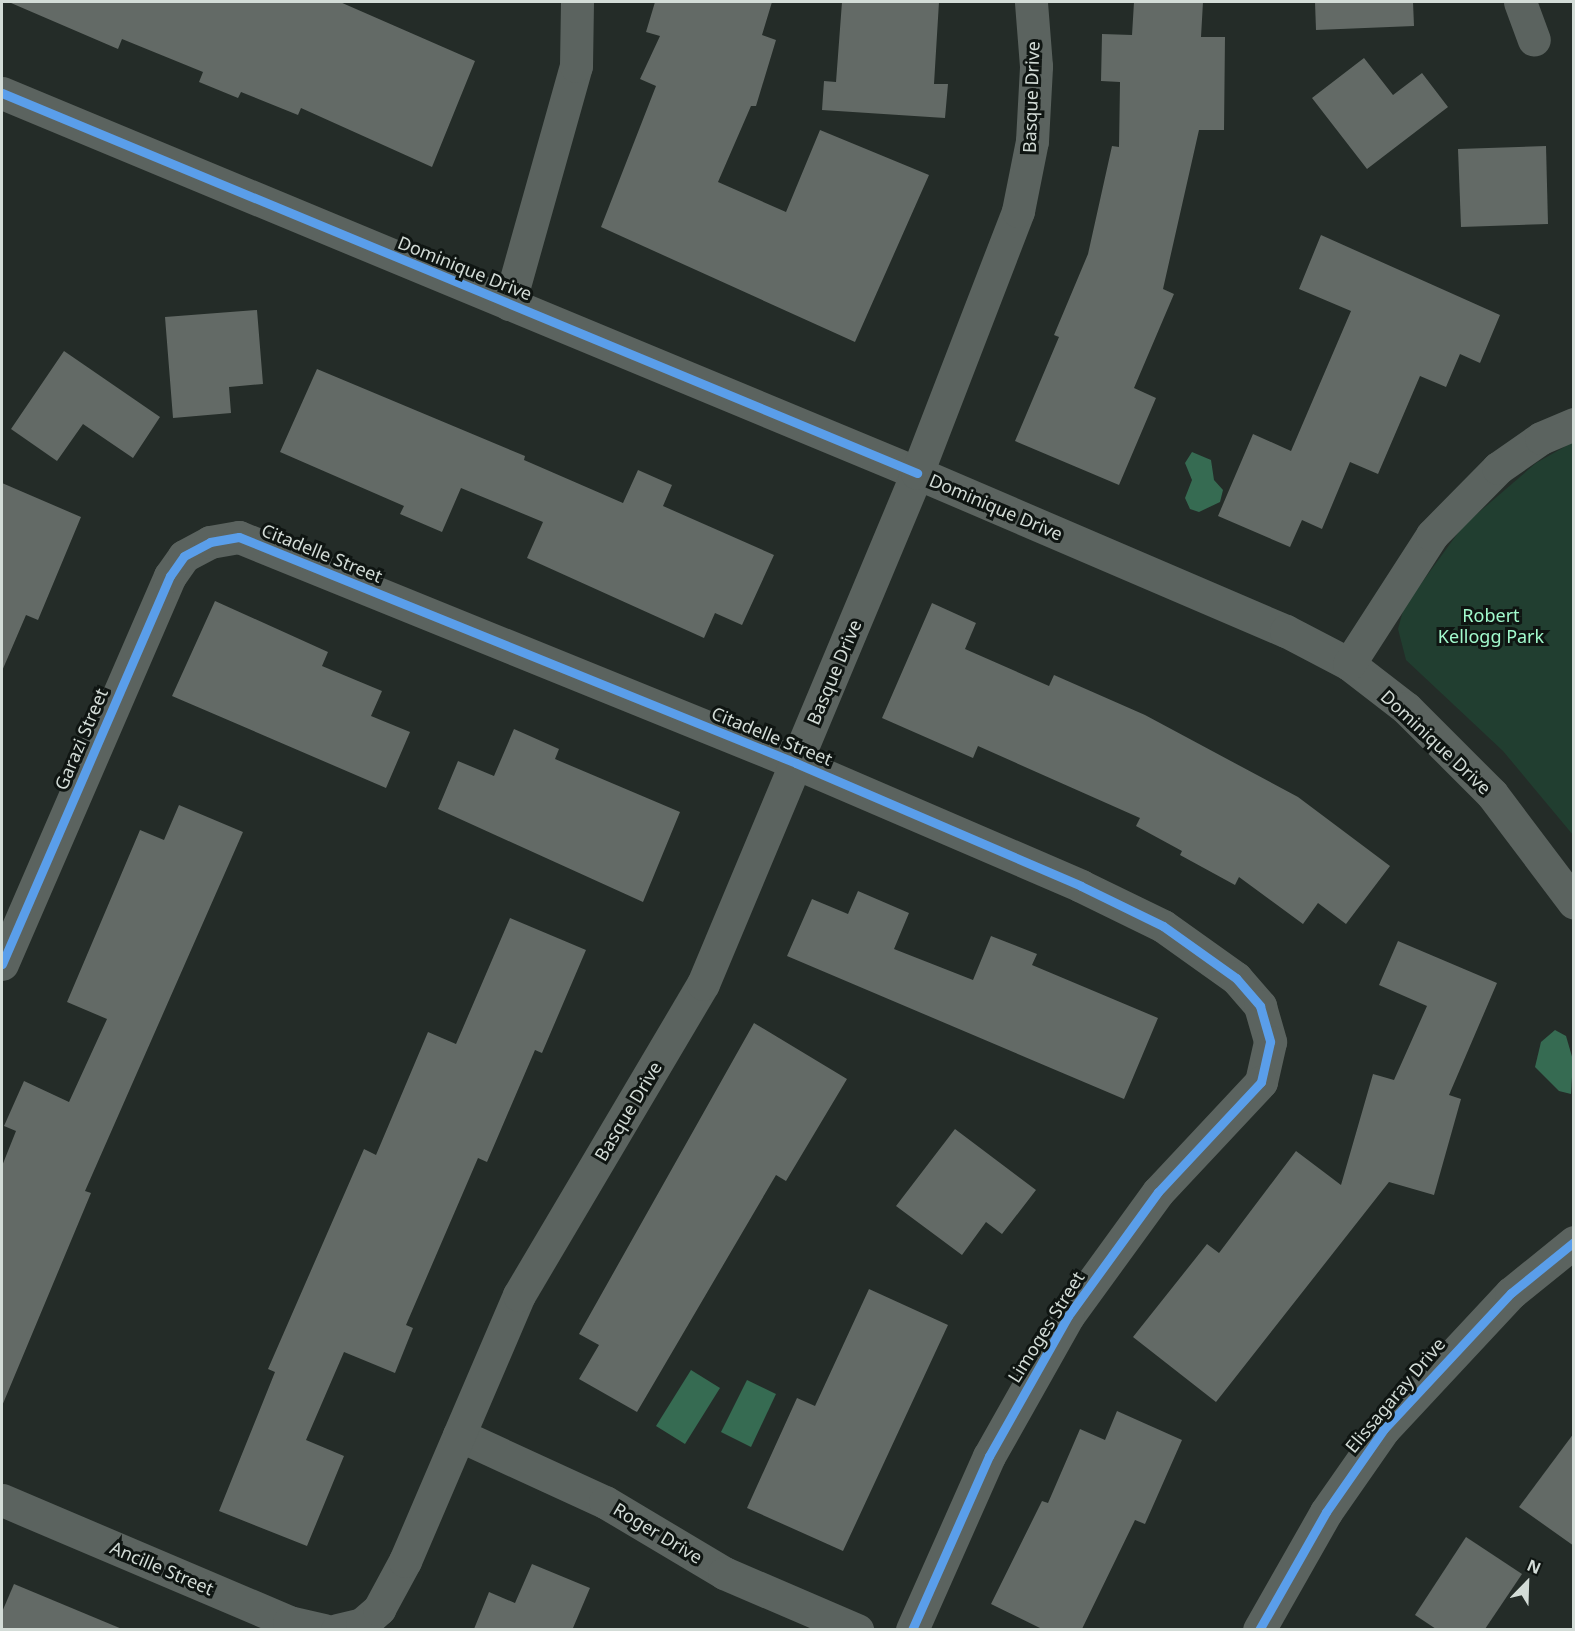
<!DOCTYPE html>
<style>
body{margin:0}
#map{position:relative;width:1575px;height:1631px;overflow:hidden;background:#242c28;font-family:"Noto Sans",sans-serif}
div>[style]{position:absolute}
.green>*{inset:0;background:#213e30}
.water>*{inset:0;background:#366b52}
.building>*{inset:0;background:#636a66}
.street>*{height:33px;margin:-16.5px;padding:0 16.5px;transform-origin:16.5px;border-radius:16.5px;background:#5b635f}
.cycleway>*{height:9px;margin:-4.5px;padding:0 4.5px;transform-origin:4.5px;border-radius:4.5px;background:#5a9eea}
span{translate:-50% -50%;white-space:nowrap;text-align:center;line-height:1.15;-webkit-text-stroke:6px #0f1512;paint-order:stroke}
.street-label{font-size:18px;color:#d3dcd7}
.park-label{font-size:18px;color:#a2facd}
.frame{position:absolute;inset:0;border:3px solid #d3dcd7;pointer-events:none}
.north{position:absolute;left:1497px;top:1553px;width:60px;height:60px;-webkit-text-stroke:4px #0f1512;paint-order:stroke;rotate:23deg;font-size:16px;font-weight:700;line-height:24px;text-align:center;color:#d3dcd7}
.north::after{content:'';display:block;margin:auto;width:21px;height:27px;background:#d3dcd7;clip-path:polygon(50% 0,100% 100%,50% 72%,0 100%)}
</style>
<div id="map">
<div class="green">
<i style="clip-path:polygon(1573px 442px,1573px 835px,1503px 751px,1406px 660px,1398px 629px,1404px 607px,1463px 526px,1536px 463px)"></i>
</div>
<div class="water">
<i style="clip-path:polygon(1192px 452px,1211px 460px,1214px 480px,1223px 490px,1220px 502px,1199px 512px,1190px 509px,1185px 498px,1192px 480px,1185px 463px)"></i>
<i style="clip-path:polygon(1555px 1030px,1566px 1036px,1573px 1060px,1571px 1094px,1559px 1091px,1535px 1067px,1541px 1042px)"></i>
<i style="clip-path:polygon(691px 1370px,720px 1388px,685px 1444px,656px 1426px)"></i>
<i style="clip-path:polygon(747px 1380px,776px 1394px,751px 1447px,721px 1432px)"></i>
</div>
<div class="building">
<i style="clip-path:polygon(655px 2px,772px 2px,762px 35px,776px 40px,756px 106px,751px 106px,718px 182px,786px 212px,820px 130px,929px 175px,855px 342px,601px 227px,656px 86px,640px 79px,660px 36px,646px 32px)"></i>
<i style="clip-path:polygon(842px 2px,939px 2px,934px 84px,948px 84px,945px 118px,822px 110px,824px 81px,836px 82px)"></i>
<i style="clip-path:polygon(1134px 2px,1203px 2px,1201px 37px,1225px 37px,1224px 130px,1199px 130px,1163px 289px,1174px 294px,1134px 388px,1156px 398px,1119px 485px,1015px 441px,1059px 337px,1054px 335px,1088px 254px,1112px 146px,1119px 147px,1120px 82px,1101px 81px,1102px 34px,1132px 35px)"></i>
<i style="clip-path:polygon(1315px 2px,1413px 2px,1414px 26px,1316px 30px)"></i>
<i style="clip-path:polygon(11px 3px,340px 2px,475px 61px,432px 167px,301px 108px,298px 115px,241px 92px,238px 98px,199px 82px,203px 72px,122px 39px,118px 49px)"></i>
<i style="clip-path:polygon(1364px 58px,1393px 95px,1422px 73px,1448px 107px,1367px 169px,1312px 98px)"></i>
<i style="clip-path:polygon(1546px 146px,1548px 224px,1461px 227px,1458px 149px)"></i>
<i style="clip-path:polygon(1321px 235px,1500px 315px,1480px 363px,1460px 354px,1446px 387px,1420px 376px,1378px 474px,1350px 462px,1322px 529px,1302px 520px,1290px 547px,1218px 516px,1253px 434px,1291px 451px,1351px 311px,1299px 289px)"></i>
<i style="clip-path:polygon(257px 310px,263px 384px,229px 387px,231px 413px,173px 418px,165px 317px)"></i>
<i style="clip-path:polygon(64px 351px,160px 417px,133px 458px,83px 424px,57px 461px,11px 429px)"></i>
<i style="clip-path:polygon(317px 369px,525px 456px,524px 460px,623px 503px,638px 470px,672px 485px,663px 506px,774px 555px,742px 625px,715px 613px,704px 638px,527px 558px,543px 522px,461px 488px,442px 532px,400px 514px,404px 506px,280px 452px)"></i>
<i style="clip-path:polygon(2px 483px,81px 517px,38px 620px,26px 615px,2px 671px)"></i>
<i style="clip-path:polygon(215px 601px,328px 652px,322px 666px,382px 691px,371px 716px,410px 732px,386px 788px,172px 696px)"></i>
<i style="clip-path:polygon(932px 603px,976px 623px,965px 649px,1049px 686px,1054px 675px,1145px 715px,1298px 797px,1390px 866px,1346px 924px,1318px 903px,1303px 924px,1239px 877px,1235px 885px,1180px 855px,1182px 851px,1136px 826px,1140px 818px,978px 746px,973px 758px,882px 718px)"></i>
<i style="clip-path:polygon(514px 729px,559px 749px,555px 759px,680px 812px,643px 902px,438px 809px,458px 761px,494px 776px)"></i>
<i style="clip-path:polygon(179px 805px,243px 832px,85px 1191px,91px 1193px,2px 1406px,2px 1166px,16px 1131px,4px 1126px,24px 1081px,69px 1102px,107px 1019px,67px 1002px,140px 830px,164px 840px)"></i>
<i style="clip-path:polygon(858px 891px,909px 913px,894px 949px,973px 980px,991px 936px,1037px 954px,1032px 965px,1158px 1018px,1124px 1099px,787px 956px,812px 899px,848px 914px)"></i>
<i style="clip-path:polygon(510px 918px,586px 950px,542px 1053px,535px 1050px,487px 1162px,478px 1158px,406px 1325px,413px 1328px,395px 1373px,344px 1352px,306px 1440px,344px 1456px,307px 1546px,219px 1511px,275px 1372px,268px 1369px,364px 1149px,376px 1155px,428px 1032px,456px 1044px)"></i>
<i style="clip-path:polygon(1398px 941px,1497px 983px,1449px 1095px,1461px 1099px,1434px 1195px,1389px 1182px,1216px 1402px,1133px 1337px,1207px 1244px,1219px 1253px,1296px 1151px,1341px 1185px,1373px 1074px,1394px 1080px,1427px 1006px,1379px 985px)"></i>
<i style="clip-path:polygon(754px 1023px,847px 1079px,786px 1181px,776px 1175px,637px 1412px,579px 1379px,599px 1345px,579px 1334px)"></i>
<i style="clip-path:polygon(955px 1129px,1036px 1190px,1002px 1234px,986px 1222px,962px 1255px,896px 1206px)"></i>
<i style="clip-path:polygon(869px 1289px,948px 1325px,843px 1551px,747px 1508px,797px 1398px,815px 1406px)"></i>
<i style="clip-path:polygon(1117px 1411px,1182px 1440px,1145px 1524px,1135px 1520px,1082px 1629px,1042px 1629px,991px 1604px,1042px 1501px,1048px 1503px,1080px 1429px,1105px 1440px)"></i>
<i style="clip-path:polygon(1574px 1433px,1574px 1546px,1519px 1507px)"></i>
<i style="clip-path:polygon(1466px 1537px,1522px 1574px,1485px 1629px,1436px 1629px,1415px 1615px)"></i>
<i style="clip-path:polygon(532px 1564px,590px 1588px,573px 1628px,577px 1629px,474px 1629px,489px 1592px,515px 1603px)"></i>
<i style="clip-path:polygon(14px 1584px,122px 1629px,2px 1629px,2px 1612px)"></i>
</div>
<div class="street">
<i style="left:1520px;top:2px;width:40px;rotate:69.8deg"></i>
<i style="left:2px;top:93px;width:991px;rotate:22.55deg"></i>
<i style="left:917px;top:473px;width:401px;rotate:23.2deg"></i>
<i style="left:1286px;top:631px;width:71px;rotate:27.6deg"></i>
<i style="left:1349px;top:664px;width:72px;rotate:37.7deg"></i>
<i style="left:1406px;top:708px;width:122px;rotate:45deg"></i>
<i style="left:1492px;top:794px;width:136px;rotate:53deg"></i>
<i style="left:509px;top:304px;width:247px;rotate:-74.3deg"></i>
<i style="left:576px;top:66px;width:64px;rotate:-89.1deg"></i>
<i style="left:1349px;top:664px;width:153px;rotate:-57.2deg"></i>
<i style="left:1432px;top:535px;width:94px;rotate:-45.4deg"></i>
<i style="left:1498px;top:468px;width:52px;rotate:-34.9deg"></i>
<i style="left:1541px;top:438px;width:36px;rotate:-23deg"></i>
<i style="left:2px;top:964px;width:423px;rotate:-66.6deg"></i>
<i style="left:170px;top:576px;width:24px;rotate:-55deg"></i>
<i style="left:184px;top:556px;width:30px;rotate:-28deg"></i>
<i style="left:210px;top:542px;width:29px;rotate:-10deg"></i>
<i style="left:239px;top:537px;width:601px;rotate:22.08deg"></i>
<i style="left:796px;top:763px;width:310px;rotate:23.3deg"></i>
<i style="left:1081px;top:886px;width:91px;rotate:26deg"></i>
<i style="left:1163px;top:926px;width:90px;rotate:35.5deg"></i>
<i style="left:1236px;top:978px;width:37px;rotate:49deg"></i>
<i style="left:1260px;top:1006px;width:37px;rotate:74deg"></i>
<i style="left:1270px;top:1042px;width:41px;rotate:102.7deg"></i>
<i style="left:1261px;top:1082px;width:151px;rotate:133.1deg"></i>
<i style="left:1158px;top:1192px;width:153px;rotate:126deg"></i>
<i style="left:1068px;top:1316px;width:161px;rotate:119.4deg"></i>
<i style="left:989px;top:1456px;width:190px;rotate:113.9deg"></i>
<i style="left:459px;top:1435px;width:161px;rotate:24.7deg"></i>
<i style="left:605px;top:1502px;width:139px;rotate:30.8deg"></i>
<i style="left:724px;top:1573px;width:145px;rotate:23.2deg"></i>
<i style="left:2px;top:1500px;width:312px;rotate:23deg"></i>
<i style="left:289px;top:1622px;width:36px;rotate:13deg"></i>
<i style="left:337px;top:1630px;width:26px;rotate:-13deg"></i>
<i style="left:362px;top:1624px;width:23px;rotate:-41deg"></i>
<i style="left:379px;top:1609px;width:55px;rotate:-61.6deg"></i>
<i style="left:405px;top:1561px;width:289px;rotate:-66.8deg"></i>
<i style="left:519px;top:1295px;width:361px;rotate:-59.4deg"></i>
<i style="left:703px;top:984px;width:554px;rotate:-67.28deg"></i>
<i style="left:917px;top:473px;width:281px;rotate:-68.9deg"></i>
<i style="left:1018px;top:211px;width:71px;rotate:-78.7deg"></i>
<i style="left:1032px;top:141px;width:75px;rotate:-86.9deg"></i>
<i style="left:1036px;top:66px;width:64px;rotate:-94.5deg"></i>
<i style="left:1259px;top:1630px;width:136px;rotate:-60.4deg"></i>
<i style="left:1326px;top:1512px;width:101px;rotate:-55.1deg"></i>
<i style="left:1384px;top:1429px;width:186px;rotate:-47deg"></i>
<i style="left:1511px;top:1293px;width:81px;rotate:-39deg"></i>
</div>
<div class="cycleway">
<i style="left:2px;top:93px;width:991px;rotate:22.55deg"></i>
<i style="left:2px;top:964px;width:423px;rotate:-66.6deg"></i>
<i style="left:170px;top:576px;width:24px;rotate:-55deg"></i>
<i style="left:184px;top:556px;width:30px;rotate:-28deg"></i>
<i style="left:210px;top:542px;width:29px;rotate:-10deg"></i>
<i style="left:239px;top:537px;width:601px;rotate:22.08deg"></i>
<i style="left:796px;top:763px;width:310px;rotate:23.3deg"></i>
<i style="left:1081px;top:886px;width:91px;rotate:26deg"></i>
<i style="left:1163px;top:926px;width:90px;rotate:35.5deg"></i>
<i style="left:1236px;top:978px;width:37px;rotate:49deg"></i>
<i style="left:1260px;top:1006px;width:37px;rotate:74deg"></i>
<i style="left:1270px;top:1042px;width:41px;rotate:102.7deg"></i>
<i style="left:1261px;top:1082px;width:151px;rotate:133.1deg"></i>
<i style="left:1158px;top:1192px;width:153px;rotate:126deg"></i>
<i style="left:1068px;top:1316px;width:161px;rotate:119.4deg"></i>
<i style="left:989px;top:1456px;width:190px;rotate:113.9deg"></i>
<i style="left:1259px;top:1630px;width:136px;rotate:-60.4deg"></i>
<i style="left:1326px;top:1512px;width:101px;rotate:-55.1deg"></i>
<i style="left:1384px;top:1429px;width:186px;rotate:-47deg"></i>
<i style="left:1511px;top:1293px;width:81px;rotate:-39deg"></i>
</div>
<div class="street-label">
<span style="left:1031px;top:97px;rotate:-88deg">Basque Drive</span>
<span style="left:465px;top:268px;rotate:22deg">Dominique Drive</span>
<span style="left:996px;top:507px;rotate:23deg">Dominique Drive</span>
<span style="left:322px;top:553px;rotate:22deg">Citadelle Street</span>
<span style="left:834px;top:672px;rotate:-67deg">Basque Drive</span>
<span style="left:772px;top:736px;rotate:22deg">Citadelle Street</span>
<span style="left:81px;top:739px;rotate:-67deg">Garazi Street</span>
<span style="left:1436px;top:742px;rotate:43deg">Dominique Drive</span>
<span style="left:628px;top:1111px;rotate:-59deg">Basque Drive</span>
<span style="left:1046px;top:1327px;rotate:-58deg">Limoges Street</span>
<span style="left:1395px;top:1395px;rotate:-50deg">Elissagaray Drive</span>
<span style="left:658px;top:1533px;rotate:31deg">Roger Drive</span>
<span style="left:162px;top:1568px;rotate:23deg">Ancille Street</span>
</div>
<div class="park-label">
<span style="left:1491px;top:626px">Robert<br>Kellogg Park</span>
</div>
<div class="frame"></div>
<div class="north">N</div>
</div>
